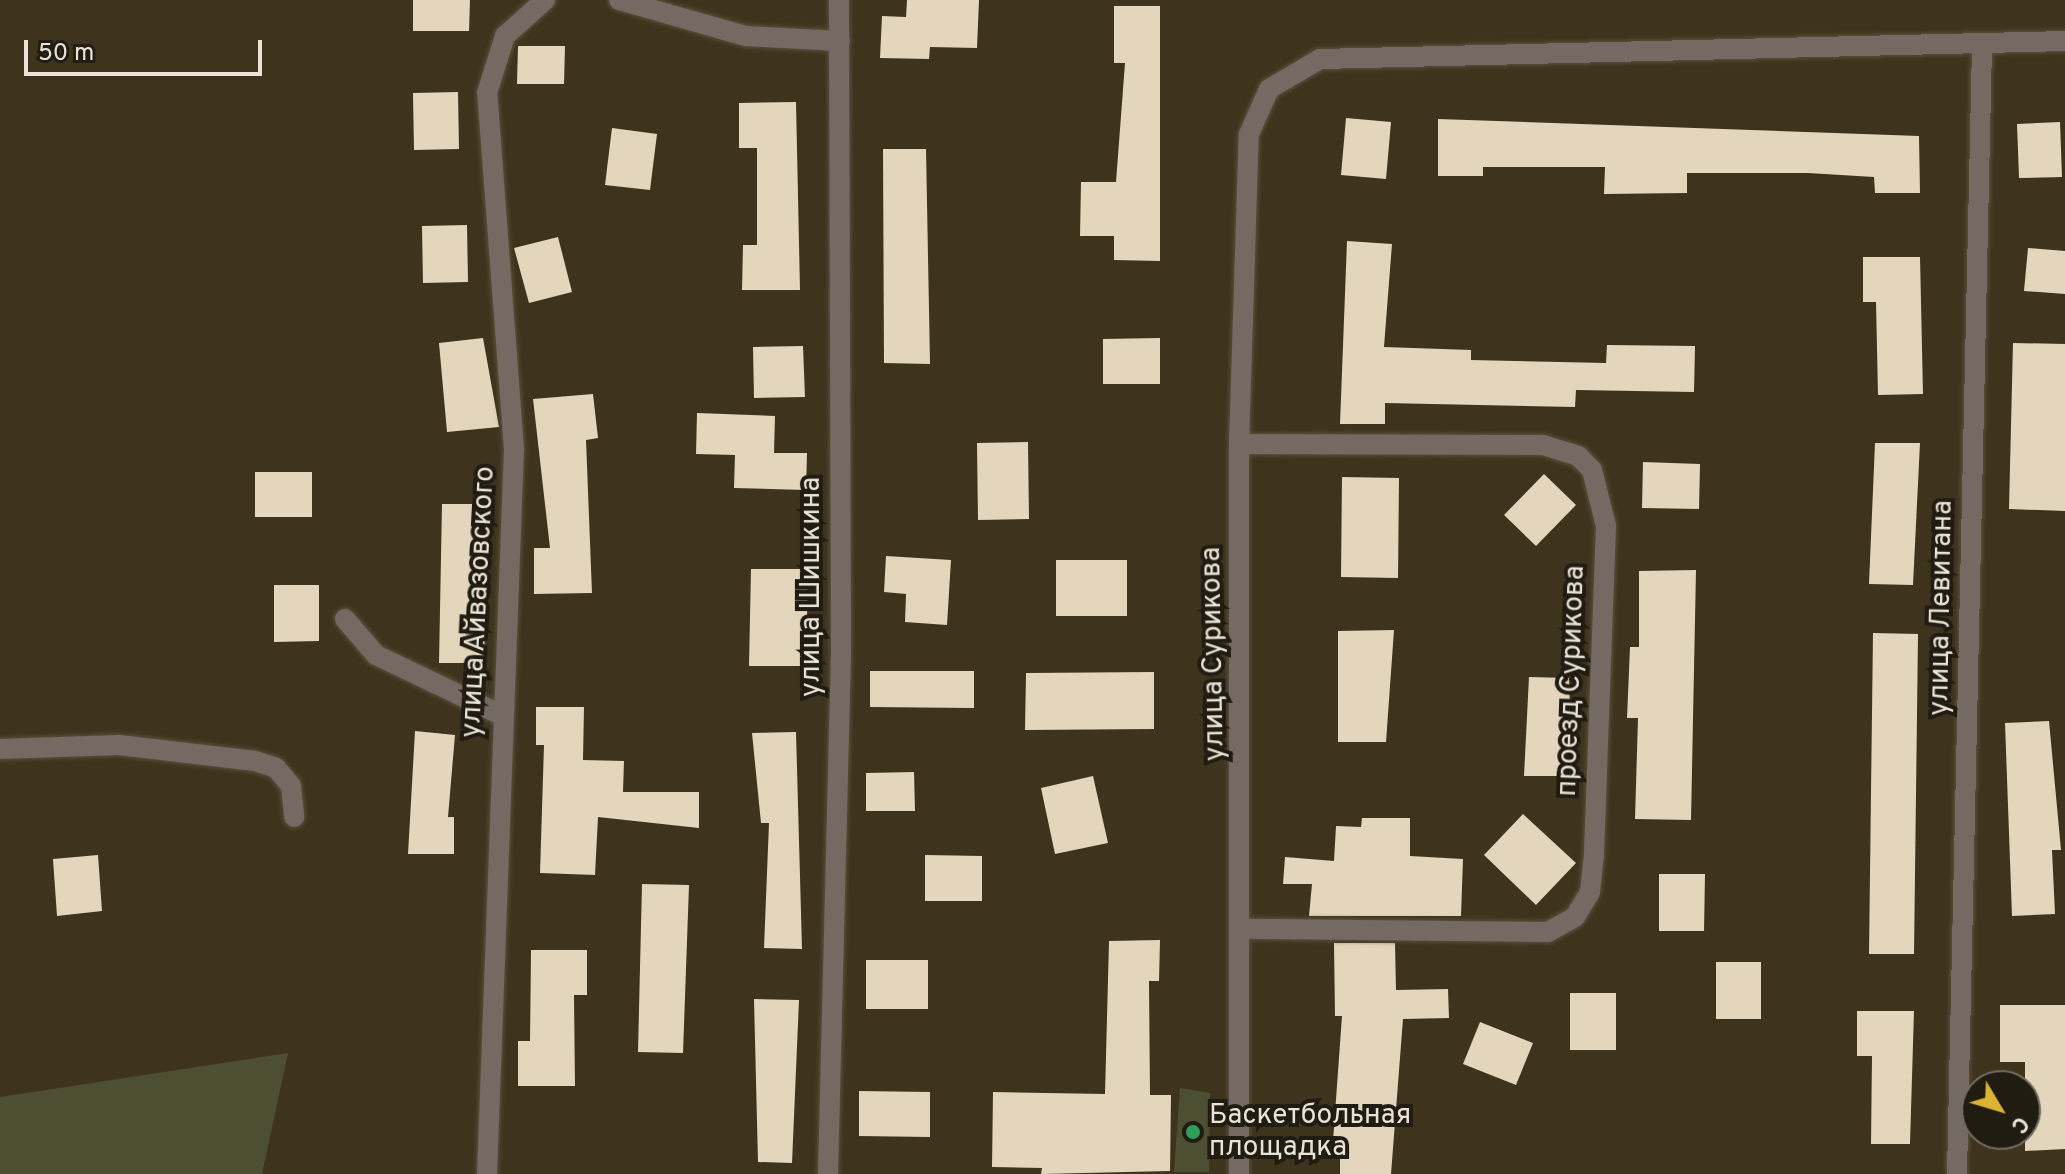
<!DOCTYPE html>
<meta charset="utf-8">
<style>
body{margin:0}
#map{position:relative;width:2065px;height:1174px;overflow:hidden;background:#3e341e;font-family:Overpass,sans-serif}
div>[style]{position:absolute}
.green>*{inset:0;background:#4d4f33}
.building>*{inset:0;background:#e3d6bc}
.roads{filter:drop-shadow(0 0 2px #59503b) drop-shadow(0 0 2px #59503b)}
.minor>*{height:20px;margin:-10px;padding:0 10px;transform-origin:10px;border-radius:10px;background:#746963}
.dots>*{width:22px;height:22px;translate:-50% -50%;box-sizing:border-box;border:4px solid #211c12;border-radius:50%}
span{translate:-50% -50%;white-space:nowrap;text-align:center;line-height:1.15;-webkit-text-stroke:8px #211c12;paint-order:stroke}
.street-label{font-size:28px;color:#e9e3d6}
.poi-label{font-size:28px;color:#e9e3d6}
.left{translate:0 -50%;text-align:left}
.north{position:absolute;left:1961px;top:1070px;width:80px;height:80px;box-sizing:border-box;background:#211c12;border:2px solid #716c60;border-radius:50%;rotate:128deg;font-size:22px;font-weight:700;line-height:32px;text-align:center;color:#e9e3d6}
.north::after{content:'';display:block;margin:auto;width:28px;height:36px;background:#dab333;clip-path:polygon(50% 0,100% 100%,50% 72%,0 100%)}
.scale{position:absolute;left:24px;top:40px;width:238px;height:36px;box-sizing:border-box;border:4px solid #e9e3d6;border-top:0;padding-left:10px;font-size:24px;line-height:28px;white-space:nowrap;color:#e9e3d6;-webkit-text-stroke:6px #211c12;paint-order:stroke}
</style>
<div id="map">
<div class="green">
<i style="clip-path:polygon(288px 1053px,262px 1174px,0 1174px,0 1097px)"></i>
<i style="clip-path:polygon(1180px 1088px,1210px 1093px,1209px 1172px,1174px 1172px)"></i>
</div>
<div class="building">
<i style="clip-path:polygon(413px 0,470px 0,469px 31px,413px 31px)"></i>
<i style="clip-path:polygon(907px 0,979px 0,977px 48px,930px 47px,929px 59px,880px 58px,882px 16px,906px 17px)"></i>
<i style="clip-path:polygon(1114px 6px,1160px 6px,1160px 261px,1114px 260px,1114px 236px,1080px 236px,1081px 182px,1116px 182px,1125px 63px,1114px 63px)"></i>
<i style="clip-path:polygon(518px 46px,565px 46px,564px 84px,517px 84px)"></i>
<i style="clip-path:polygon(458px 92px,459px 149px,414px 150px,413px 93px)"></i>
<i style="clip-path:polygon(796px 102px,800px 290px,742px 290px,743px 245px,757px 245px,757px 148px,739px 148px,739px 103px)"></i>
<i style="clip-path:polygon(1346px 118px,1391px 122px,1386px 179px,1341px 175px)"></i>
<i style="clip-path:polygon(1438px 119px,1919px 136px,1920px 193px,1875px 193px,1874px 177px,1808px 173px,1687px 173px,1687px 193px,1604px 194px,1605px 167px,1483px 167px,1483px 176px,1438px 176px)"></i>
<i style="clip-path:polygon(2060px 122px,2062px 177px,2019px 178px,2017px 124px)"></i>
<i style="clip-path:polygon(612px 128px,657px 134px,650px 190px,605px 185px)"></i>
<i style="clip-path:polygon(883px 149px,926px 149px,930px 364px,884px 363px)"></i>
<i style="clip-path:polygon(467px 225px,468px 282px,423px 283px,422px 226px)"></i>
<i style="clip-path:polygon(558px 237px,572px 292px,529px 303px,514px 248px)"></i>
<i style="clip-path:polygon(1347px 241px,1392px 244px,1384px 347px,1471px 350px,1471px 360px,1606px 363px,1607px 345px,1695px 346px,1694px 392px,1576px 390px,1575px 407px,1385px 403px,1385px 424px,1340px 424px)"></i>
<i style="clip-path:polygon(2028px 248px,2065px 251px,2065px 294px,2024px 291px)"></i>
<i style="clip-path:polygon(1863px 257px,1920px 257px,1923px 394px,1878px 395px,1876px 302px,1863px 302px)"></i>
<i style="clip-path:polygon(483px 338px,499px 427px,447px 432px,439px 343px)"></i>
<i style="clip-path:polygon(1160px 338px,1160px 384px,1103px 384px,1103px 339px)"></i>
<i style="clip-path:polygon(2013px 343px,2065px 344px,2065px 511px,2009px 509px)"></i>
<i style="clip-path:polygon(803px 346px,805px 397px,754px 398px,753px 347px)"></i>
<i style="clip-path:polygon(593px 394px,598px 438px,586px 440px,592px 593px,534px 594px,534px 548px,550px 548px,533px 399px)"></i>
<i style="clip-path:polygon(697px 413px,775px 416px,774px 453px,807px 453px,806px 490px,734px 488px,735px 455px,696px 454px)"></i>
<i style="clip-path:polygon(1028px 442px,1029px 519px,978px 520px,977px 443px)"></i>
<i style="clip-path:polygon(1875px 443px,1920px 443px,1913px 585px,1869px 584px)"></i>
<i style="clip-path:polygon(1643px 462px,1700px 464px,1699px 509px,1642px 508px)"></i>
<i style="clip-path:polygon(255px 472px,312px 472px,312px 517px,255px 517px)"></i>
<i style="clip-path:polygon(1544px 474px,1576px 505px,1536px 546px,1504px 515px)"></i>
<i style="clip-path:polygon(1342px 477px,1399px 478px,1398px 578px,1341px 577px)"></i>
<i style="clip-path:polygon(442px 504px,488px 504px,484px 663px,439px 663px)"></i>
<i style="clip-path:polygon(886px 556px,951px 560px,947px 625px,905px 622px,906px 594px,884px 592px)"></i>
<i style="clip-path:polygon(1056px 560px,1127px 560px,1127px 616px,1056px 616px)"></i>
<i style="clip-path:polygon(751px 569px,808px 569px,806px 666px,749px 666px)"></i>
<i style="clip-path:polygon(1696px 570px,1691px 820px,1635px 819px,1638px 718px,1627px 718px,1630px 647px,1639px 647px,1639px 571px)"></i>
<i style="clip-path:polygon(274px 585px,319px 585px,319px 641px,274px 642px)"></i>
<i style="clip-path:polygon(1394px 630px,1386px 742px,1338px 742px,1338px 631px)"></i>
<i style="clip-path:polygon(1873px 633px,1918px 634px,1914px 954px,1869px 954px)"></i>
<i style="clip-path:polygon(870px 671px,974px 671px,974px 708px,870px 707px)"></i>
<i style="clip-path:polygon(1154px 672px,1154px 729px,1025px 730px,1026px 673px)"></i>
<i style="clip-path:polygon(1529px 677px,1569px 678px,1572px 776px,1524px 776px)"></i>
<i style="clip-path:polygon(536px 707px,584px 707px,583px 760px,624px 761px,623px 792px,699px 792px,699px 828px,598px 817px,595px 875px,540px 873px,544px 745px,536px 745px)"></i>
<i style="clip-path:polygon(2049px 721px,2061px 850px,2052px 850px,2055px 914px,2012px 916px,2005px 723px)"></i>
<i style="clip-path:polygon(415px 731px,455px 735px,448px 817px,454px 817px,454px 854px,408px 854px)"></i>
<i style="clip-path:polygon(796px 732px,802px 949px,764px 948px,769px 823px,761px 823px,752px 733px)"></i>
<i style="clip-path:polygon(914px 772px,915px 811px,866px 811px,866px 773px)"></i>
<i style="clip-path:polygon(1093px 776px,1108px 843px,1055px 854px,1041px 788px)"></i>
<i style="clip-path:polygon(1523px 814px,1576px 863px,1536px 905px,1484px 855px)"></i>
<i style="clip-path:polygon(1362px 818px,1410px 818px,1410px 856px,1463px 859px,1461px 916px,1309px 916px,1312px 884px,1283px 884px,1285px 857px,1334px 861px,1336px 826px,1361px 827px)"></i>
<i style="clip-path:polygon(98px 855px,102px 911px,57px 916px,53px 859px)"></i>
<i style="clip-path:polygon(925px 855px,982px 856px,982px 901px,925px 901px)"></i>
<i style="clip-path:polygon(1659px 874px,1705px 874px,1704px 931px,1659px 931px)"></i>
<i style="clip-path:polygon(642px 884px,689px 885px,683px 1053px,638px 1052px)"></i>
<i style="clip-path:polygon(1160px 940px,1159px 981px,1149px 981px,1150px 1095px,1171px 1095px,1170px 1171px,1041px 1174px,1042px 1168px,992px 1167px,993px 1092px,1105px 1094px,1109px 941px)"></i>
<i style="clip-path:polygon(1334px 943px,1395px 943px,1396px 990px,1448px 989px,1449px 1018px,1403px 1019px,1391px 1174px,1340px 1174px,1340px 1141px,1333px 1141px,1342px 1016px,1335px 1016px)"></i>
<i style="clip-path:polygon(531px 950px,587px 950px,587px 995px,574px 995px,575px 1086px,518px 1086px,518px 1041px,530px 1041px)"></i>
<i style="clip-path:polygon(866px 960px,928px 960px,928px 1009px,866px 1009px)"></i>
<i style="clip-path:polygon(1716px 962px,1761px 962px,1761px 1019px,1716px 1019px)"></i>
<i style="clip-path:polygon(1570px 993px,1616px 993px,1616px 1050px,1570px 1050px)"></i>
<i style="clip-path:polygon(754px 999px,799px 1000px,792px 1163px,758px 1162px)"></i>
<i style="clip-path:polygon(2000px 1005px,2065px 1005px,2065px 1149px,2025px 1151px,2025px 1062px,2000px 1062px)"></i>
<i style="clip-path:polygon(1857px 1011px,1914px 1011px,1910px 1144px,1871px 1144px,1872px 1056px,1857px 1056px)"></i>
<i style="clip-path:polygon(1480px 1022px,1533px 1043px,1516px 1085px,1463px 1064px)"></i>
<i style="clip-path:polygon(859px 1091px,930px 1092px,930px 1137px,859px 1136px)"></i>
</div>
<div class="roads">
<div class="minor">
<i style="left:619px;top:0;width:131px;rotate:15.9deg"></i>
<i style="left:745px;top:36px;width:95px;rotate:3deg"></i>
<i style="left:1239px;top:444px;width:304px;rotate:0.2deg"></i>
<i style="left:1543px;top:445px;width:37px;rotate:17deg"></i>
<i style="left:1578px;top:456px;width:20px;rotate:45deg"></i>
<i style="left:1592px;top:470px;width:58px;rotate:76deg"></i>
<i style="left:1606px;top:526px;width:328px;rotate:92.1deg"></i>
<i style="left:1594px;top:854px;width:38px;rotate:96deg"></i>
<i style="left:1590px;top:892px;width:29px;rotate:121deg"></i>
<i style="left:1575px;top:917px;width:31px;rotate:151deg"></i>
<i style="left:1548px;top:932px;width:304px;rotate:-179.4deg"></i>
<i style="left:345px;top:619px;width:48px;rotate:49.3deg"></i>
<i style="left:376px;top:655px;width:136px;rotate:25.6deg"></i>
<i style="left:0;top:749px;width:119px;rotate:-1.9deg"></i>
<i style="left:119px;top:745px;width:137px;rotate:6.7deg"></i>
<i style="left:255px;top:761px;width:22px;rotate:18deg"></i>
<i style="left:276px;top:768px;width:23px;rotate:50deg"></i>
<i style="left:291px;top:786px;width:31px;rotate:84deg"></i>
<i style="left:487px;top:1174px;width:726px;rotate:-87.87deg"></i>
<i style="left:514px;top:449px;width:357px;rotate:-94.3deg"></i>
<i style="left:487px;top:93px;width:60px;rotate:-72.5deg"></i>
<i style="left:505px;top:36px;width:54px;rotate:-42deg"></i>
<i style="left:828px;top:1174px;width:521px;rotate:-88.57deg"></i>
<i style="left:841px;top:653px;width:653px;rotate:-90.18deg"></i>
<i style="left:1239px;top:1174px;width:730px;rotate:-90deg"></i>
<i style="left:1239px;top:444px;width:310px;rotate:-88.2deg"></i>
<i style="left:1249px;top:134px;width:49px;rotate:-66deg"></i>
<i style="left:1269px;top:89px;width:59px;rotate:-30.5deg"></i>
<i style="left:1320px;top:59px;width:745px;rotate:-1.38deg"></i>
<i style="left:1957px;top:1174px;width:1130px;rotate:-88.73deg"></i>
</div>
</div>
<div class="dots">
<i style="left:1193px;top:1132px;background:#2e9e5b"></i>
</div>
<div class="street-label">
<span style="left:812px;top:587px;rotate:-90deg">улица Шишкина</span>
<span style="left:479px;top:602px;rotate:-87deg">улица Айвазовского</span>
<span style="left:1942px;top:608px;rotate:-89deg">улица Левитана</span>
<span style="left:1214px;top:654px;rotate:-91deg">улица Сурикова</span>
<span style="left:1572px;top:681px;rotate:-88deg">проезд Сурикова</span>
</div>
<div class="poi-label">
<span class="left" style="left:1209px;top:1132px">Баскетбольная<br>площадка</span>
</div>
<div class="north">С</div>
<div class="scale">50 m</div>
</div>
